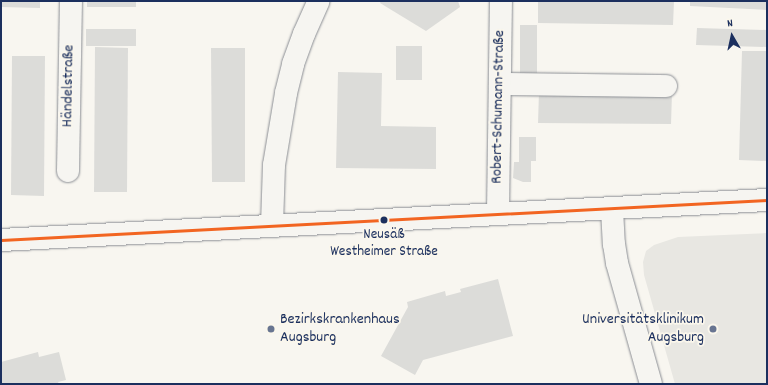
<!DOCTYPE html>
<meta charset="utf-8">
<style>
body{margin:0}
#map{position:relative;width:768px;height:385px;overflow:hidden;background:#f8f6f0;font-family:Dekko,sans-serif}
div>[style]{position:absolute}
.green>*{inset:0;background:#e8e7e2}
.building>*{inset:0;background:#dcdcd9}
.roads{filter:drop-shadow(0 0 1px #8b8e94) drop-shadow(0 0 1px #8b8e94)}
.minor>*{height:22px;margin:-11px;padding:0 11px;transform-origin:11px;border-radius:11px;background:#f6f5f1}
.bus-1>*{height:3px;margin:-1.5px;padding:0 1.5px;transform-origin:1.5px;border-radius:1.5px;background:#f26522}
.dots>*{width:11px;height:11px;translate:-50% -50%;box-sizing:border-box;border:2px solid #fbf7ec;border-radius:50%}
span{translate:-50% -50%;white-space:nowrap;text-align:center;line-height:1.15;-webkit-text-stroke:3.5px #fbf7ec;paint-order:stroke}
.bus-label{font-size:15px;color:#1b2f5e}
.street-label{font-size:16px;color:#1b2f5e}
.poi-label{font-size:16px;color:#1b2f5e}
.left{translate:0 -50%;text-align:left}
.right{translate:-100% -50%;text-align:right}
.frame{position:absolute;inset:0;border:2px solid #1b2f5e;pointer-events:none}
.north{position:absolute;left:712px;top:16px;width:40px;height:40px;-webkit-text-stroke:3px #fbf7ec;paint-order:stroke;rotate:351deg;font-size:11px;font-weight:700;line-height:16px;text-align:center;color:#1b2f5e}
.north::after{content:'';display:block;margin:auto;width:14px;height:18px;background:#1b2f5e;clip-path:polygon(50% 0,100% 100%,50% 72%,0 100%)}
</style>
<div id="map">
<div class="green">
<i style="clip-path:polygon(767px 233px,767px 384px,675px 384px,644px 275px,643px 262px,646px 251px,654px 245px,678px 237px)"></i>
</div>
<div class="building">
<i style="clip-path:polygon(1px 1px,40px 1px,40px 8px,1px 7px)"></i>
<i style="clip-path:polygon(87px 1px,136px 1px,136px 7px,87px 7px)"></i>
<i style="clip-path:polygon(381px 1px,458px 1px,460px 7px,426px 31px,380px 3px)"></i>
<i style="clip-path:polygon(538px 1px,674px 1px,673px 25px,538px 23px)"></i>
<i style="clip-path:polygon(690px 1px,767px 1px,767px 10px,690px 6px)"></i>
<i style="clip-path:polygon(520px 25px,537px 25px,537px 75px,520px 75px)"></i>
<i style="clip-path:polygon(697px 28px,767px 30px,767px 47px,696px 45px)"></i>
<i style="clip-path:polygon(86px 29px,136px 29px,136px 46px,86px 46px)"></i>
<i style="clip-path:polygon(396px 46px,422px 46px,422px 80px,396px 80px)"></i>
<i style="clip-path:polygon(95px 47px,128px 48px,127px 192px,94px 192px)"></i>
<i style="clip-path:polygon(211px 48px,245px 48px,245px 182px,212px 182px)"></i>
<i style="clip-path:polygon(742px 51px,767px 51px,767px 161px,739px 160px)"></i>
<i style="clip-path:polygon(12px 56px,45px 56px,44px 196px,11px 195px)"></i>
<i style="clip-path:polygon(338px 72px,382px 73px,381px 126px,436px 127px,436px 169px,336px 168px)"></i>
<i style="clip-path:polygon(539px 91px,672px 92px,671px 124px,538px 123px)"></i>
<i style="clip-path:polygon(519px 137px,536px 137px,536px 161px,531px 161px,531px 182px,523px 182px,513px 178px,514px 162px,519px 162px)"></i>
<i style="clip-path:polygon(498px 279px,513px 336px,423px 360px,415px 375px,381px 356px,408px 307px,407px 302px,445px 291px,446px 296px,461px 292px,460px 289px)"></i>
<i style="clip-path:polygon(38px 352px,39px 357px,59px 352px,66px 380px,58px 382px,59px 384px,1px 384px,1px 362px)"></i>
</div>
<div class="roads">
<div class="minor">
<i style="left:500px;top:84px;width:166px;rotate:0.7deg"></i>
<i style="left:68px;top:171px;width:170px;rotate:-89deg"></i>
<i style="left:612px;top:209px;width:35px;rotate:87deg"></i>
<i style="left:614px;top:244px;width:19px;rotate:81deg"></i>
<i style="left:617px;top:263px;width:126px;rotate:74.3deg"></i>
<i style="left:498px;top:213px;width:212px;rotate:-89.2deg"></i>
<i style="left:272px;top:225px;width:60px;rotate:-88.1deg"></i>
<i style="left:274px;top:165px;width:73px;rotate:-80.5deg"></i>
<i style="left:286px;top:93px;width:30px;rotate:-76deg"></i>
<i style="left:293px;top:64px;width:32px;rotate:-70deg"></i>
<i style="left:304px;top:34px;width:36px;rotate:-66deg"></i>
<i style="left:1px;top:240px;width:767px;rotate:-2.99deg"></i>
</div>
</div>
<div class="bus-1">
<i style="left:1px;top:240px;width:767px;rotate:-2.99deg"></i>
</div>
<div class="dots">
<i style="left:384px;top:220px;background:#1b2f5e"></i>
<i style="left:271px;top:329px;background:#687591"></i>
<i style="left:713px;top:329px;background:#687591"></i>
</div>
<div class="bus-label">
<span style="left:384px;top:244px">Neusäß<br>Westheimer Straße</span>
</div>
<div class="street-label">
<span style="left:69px;top:86px;rotate:-89deg">Händelstraße</span>
<span style="left:499px;top:107px;rotate:-89deg">Robert-Schumann-Straße</span>
</div>
<div class="poi-label">
<span class="left" style="left:280px;top:329px">Bezirkskrankenhaus<br>Augsburg</span>
<span class="right" style="left:704px;top:329px">Universitätsklinikum<br>Augsburg</span>
</div>
<div class="frame"></div>
<div class="north">N</div>
</div>
